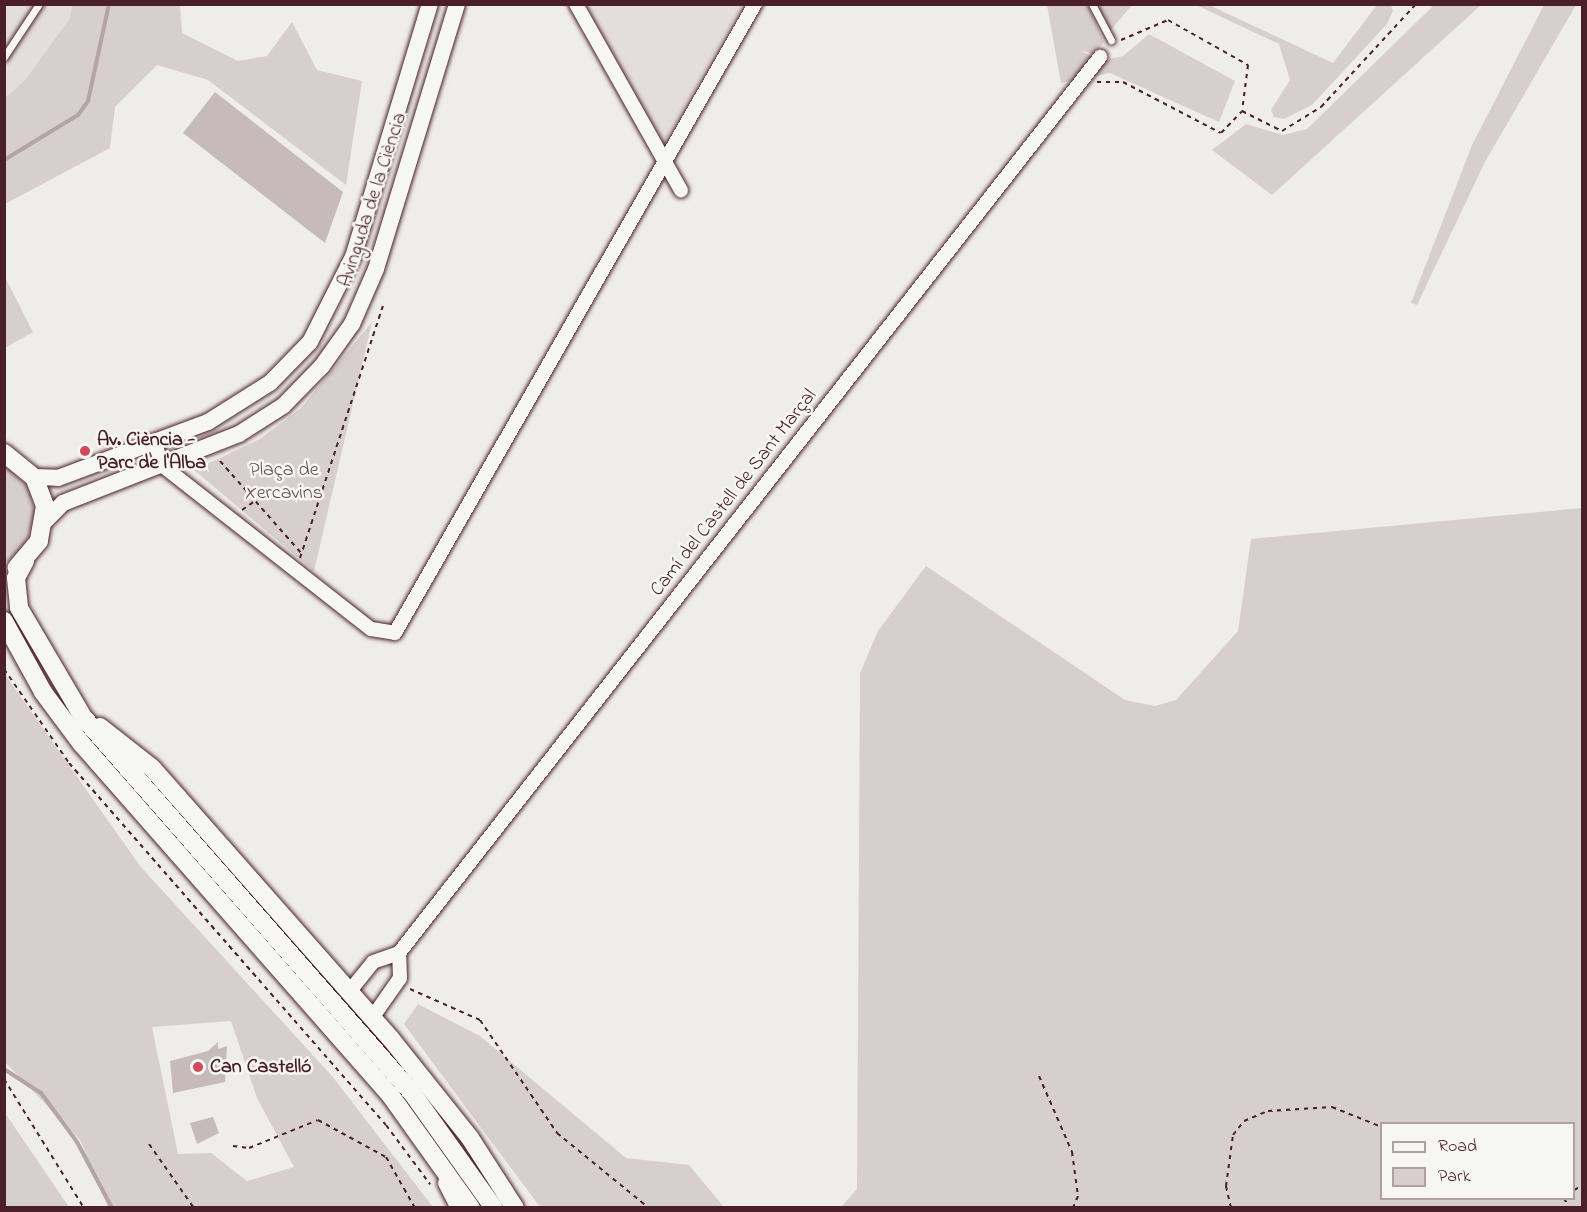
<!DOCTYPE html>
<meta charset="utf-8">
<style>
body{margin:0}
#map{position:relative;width:1587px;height:1212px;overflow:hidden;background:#efedea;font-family:"Indie Flower",sans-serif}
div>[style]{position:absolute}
.built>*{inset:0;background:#e3dedc}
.green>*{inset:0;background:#d7cfce}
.stream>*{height:4px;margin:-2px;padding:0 2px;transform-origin:2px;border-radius:2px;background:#b4a4a5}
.building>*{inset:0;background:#c6babb}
.path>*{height:2px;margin-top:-1px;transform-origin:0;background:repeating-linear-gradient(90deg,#4a1f2b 0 4.5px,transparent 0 9px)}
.roads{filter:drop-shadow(0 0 2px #4a1f2b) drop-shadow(0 0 2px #4a1f2b)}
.service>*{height:7px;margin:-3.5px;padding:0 3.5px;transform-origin:3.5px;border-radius:3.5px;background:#f6f6f2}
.minor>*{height:14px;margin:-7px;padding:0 7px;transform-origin:7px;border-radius:7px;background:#f6f6f2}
.tertiary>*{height:16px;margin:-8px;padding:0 8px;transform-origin:8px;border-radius:8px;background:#f6f6f2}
.secondary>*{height:18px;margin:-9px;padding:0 9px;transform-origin:9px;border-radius:9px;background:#f6f6f2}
.dots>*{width:16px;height:16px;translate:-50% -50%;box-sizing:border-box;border:3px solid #f6f6f2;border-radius:50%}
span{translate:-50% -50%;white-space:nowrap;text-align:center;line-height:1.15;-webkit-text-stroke:5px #f6f6f2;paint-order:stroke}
.street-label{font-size:20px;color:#4a1f2b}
.poi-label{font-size:20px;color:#4a1f2b;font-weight:700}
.left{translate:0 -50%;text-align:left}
.park-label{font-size:20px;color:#6d4b54}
.frame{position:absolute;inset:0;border:6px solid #4a1f2b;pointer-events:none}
.legend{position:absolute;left:1380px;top:1122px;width:195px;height:78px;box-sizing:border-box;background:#f6f6f2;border:2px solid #b1a0a2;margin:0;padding:8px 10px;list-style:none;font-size:18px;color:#4a1f2b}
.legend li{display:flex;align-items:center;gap:12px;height:30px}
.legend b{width:30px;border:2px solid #b1a0a2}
</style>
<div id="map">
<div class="built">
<i style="clip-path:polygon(5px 5px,72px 5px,70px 18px,25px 80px,5px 98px)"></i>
<i style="clip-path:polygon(586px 5px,742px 5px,663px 145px)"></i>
</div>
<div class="green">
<i style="clip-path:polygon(72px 5px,180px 5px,182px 33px,238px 61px,267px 56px,292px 22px,317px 70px,362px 81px,346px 185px,208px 80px,157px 65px,115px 107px,110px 148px,5px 204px,5px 98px,25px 80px,70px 18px)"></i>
<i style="clip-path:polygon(1047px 5px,1088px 5px,1104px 42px,1094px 54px,1082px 51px,1100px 61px,1123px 56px,1149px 34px,1235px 81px,1219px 122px,1110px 73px,1061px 83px)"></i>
<i style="clip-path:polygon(1097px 5px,1132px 5px,1110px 31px)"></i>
<i style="clip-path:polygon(1196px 5px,1209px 5px,1333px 63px,1377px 5px,1391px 5px,1393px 11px,1387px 24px,1312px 105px,1284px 119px,1274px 117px,1271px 110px,1290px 80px,1279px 44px)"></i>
<i style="clip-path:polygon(1434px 5px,1481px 5px,1272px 195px,1212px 150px,1246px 124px,1283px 135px,1307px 129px)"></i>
<i style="clip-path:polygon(1544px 5px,1576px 5px,1485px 162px,1417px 305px,1411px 303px,1472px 145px)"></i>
<i style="clip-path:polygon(4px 275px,33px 332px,5px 348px,4px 348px)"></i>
<i style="clip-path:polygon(372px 322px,314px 571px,194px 470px,260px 439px,301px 408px)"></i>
<i style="clip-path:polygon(5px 465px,29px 488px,35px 517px,25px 545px,5px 563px)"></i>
<i style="clip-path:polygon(evenodd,1582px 508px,1582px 1207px,841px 1207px,857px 1189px,860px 673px,878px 631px,926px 566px,1125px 700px,1155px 706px,1176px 700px,1238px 631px,1251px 539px,1582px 508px,1382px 1124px,1574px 1124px,1574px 1198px,1382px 1198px,1382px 1124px)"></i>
<i style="clip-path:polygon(evenodd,4px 673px,140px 866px,332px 1076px,433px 1207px,108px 1207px,80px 1140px,5px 1062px,4px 673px,231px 1021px,257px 1098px,294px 1167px,247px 1181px,211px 1153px,178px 1154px,152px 1027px,231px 1021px)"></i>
<i style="clip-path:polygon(418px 1004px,480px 1036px,626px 1158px,689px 1165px,724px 1207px,540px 1207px,404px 1024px)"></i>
<i style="clip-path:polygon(5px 1113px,69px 1207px,5px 1207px)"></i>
</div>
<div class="stream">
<i style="left:4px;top:160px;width:87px;rotate:-31.3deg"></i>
<i style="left:78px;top:115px;width:17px;rotate:-54deg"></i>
<i style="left:88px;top:101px;width:99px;rotate:-77.8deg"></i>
<i style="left:4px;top:1069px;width:44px;rotate:33deg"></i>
<i style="left:41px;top:1093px;width:61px;rotate:53.7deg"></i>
<i style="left:77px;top:1142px;width:75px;rotate:62.1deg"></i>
</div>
<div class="building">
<i style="clip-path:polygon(215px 92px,343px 192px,325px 243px,183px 133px)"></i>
<i style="clip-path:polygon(218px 1042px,218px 1049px,227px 1046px,225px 1082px,173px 1093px,170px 1061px,208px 1051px)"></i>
<i style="clip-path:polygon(213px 1117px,219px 1133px,197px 1144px,190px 1123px)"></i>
</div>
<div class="path">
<i style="left:1121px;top:40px;width:51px;rotate:-23.1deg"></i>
<i style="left:1168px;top:20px;width:92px;rotate:29.4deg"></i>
<i style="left:1248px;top:65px;width:46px;rotate:97.4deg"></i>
<i style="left:1242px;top:111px;width:45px;rotate:26.6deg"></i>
<i style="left:1282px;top:131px;width:46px;rotate:-31.6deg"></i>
<i style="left:1321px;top:107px;width:140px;rotate:-47.3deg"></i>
<i style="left:1097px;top:82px;width:26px"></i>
<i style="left:1123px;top:82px;width:110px;rotate:27.5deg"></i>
<i style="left:1221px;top:133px;width:30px;rotate:-46deg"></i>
<i style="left:220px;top:461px;width:124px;rotate:48.6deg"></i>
<i style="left:242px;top:510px;width:16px;rotate:-35deg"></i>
<i style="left:300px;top:558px;width:268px;rotate:-71.8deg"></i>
<i style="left:4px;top:669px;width:114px;rotate:55.3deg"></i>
<i style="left:69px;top:763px;width:481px;rotate:48.8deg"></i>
<i style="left:386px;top:1125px;width:74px;rotate:53.3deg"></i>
<i style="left:410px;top:989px;width:77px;rotate:23.9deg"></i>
<i style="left:480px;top:1020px;width:137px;rotate:55.7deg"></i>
<i style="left:557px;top:1133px;width:119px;rotate:39.2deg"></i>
<i style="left:1039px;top:1076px;width:83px;rotate:66.5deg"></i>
<i style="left:1072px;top:1152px;width:44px;rotate:82.2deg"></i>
<i style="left:1078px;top:1196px;width:13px;rotate:113deg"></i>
<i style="left:4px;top:1079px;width:152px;rotate:58.2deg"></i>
<i style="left:149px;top:1144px;width:78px;rotate:54.9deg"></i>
<i style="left:233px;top:1146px;width:16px;rotate:7deg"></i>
<i style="left:249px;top:1148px;width:74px;rotate:-22.1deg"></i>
<i style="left:318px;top:1120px;width:77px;rotate:28.6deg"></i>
<i style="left:386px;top:1157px;width:59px;rotate:60.4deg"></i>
<i style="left:1574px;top:1190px;width:9px;rotate:-27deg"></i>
<i style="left:1564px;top:1198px;width:11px;rotate:63deg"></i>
<i style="left:1231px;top:1208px;width:23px;rotate:-103deg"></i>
<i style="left:1226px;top:1186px;width:51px;rotate:-82.2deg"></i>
<i style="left:1233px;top:1135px;width:18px;rotate:-52deg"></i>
<i style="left:1244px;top:1121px;width:26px;rotate:-23deg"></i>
<i style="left:1268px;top:1111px;width:64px;rotate:-3.6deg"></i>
<i style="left:1332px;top:1107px;width:54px;rotate:21.8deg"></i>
</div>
<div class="roads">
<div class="service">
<i style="left:1092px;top:4px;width:41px;rotate:62.2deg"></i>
<i style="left:4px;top:57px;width:64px;rotate:-56.6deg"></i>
</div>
<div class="minor">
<i style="left:576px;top:4px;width:214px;rotate:60.6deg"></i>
<i style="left:154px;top:442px;width:26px;rotate:69deg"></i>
<i style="left:163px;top:466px;width:264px;rotate:38.1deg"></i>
<i style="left:371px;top:629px;width:24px;rotate:9deg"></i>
<i style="left:395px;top:633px;width:725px;rotate:-60.22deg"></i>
<i style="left:349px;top:992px;width:38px;rotate:-51deg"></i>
<i style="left:373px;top:962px;width:28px;rotate:-19deg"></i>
<i style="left:399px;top:953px;width:1138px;rotate:-51.96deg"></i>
<i style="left:372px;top:1018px;width:49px;rotate:-55deg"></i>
<i style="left:400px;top:978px;width:25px;rotate:-92deg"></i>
<i style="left:445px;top:1183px;width:28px;rotate:63deg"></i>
</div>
<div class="tertiary">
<i style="left:34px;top:477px;width:24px;rotate:2deg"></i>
<i style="left:58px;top:478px;width:160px;rotate:-20.5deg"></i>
<i style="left:208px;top:422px;width:73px;rotate:-32.2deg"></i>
<i style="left:270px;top:383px;width:57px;rotate:-45.7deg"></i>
<i style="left:310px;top:342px;width:95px;rotate:-63.2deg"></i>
<i style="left:353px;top:257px;width:264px;rotate:-73.1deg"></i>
<i style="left:45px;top:521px;width:25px;rotate:-45deg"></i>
<i style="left:63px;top:503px;width:189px;rotate:-21.4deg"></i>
<i style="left:239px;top:434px;width:52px;rotate:-32.5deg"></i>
<i style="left:283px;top:406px;width:56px;rotate:-45.7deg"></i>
<i style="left:322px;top:366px;width:52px;rotate:-54.5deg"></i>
<i style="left:352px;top:324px;width:60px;rotate:-66.4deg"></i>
<i style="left:376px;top:269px;width:277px;rotate:-73deg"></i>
</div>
<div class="secondary">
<i style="left:4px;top:453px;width:38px;rotate:39deg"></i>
<i style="left:34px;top:477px;width:31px;rotate:69deg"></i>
<i style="left:45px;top:506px;width:36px;rotate:100deg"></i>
<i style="left:39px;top:541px;width:35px;rotate:130deg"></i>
<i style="left:25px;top:561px;width:19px;rotate:118deg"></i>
<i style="left:16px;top:578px;width:30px;rotate:84deg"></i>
<i style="left:19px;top:608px;width:126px;rotate:59.6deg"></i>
<i style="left:83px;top:717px;width:496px;rotate:48.8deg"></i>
<i style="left:410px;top:1090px;width:145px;rotate:54.6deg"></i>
<i style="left:4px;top:621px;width:81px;rotate:61.2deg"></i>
<i style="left:43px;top:692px;width:64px;rotate:53.3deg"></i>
<i style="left:81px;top:743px;width:470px;rotate:48.7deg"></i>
<i style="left:391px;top:1096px;width:138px;rotate:54.5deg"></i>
<i style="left:100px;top:727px;width:66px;rotate:38.3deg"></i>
<i style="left:152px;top:768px;width:361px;rotate:48.6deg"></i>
<i style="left:391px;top:1039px;width:127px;rotate:51.4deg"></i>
<i style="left:470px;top:1138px;width:83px;rotate:57.3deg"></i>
</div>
</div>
<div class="dots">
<i style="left:85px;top:451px;background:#d1495b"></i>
<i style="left:198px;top:1067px;background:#d1495b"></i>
</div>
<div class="street-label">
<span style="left:373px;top:200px;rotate:-72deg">Avinguda de la Ciència</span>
<span style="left:734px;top:493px;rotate:-52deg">Camí del Castell de Sant Marçal</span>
</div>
<div class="poi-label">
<span class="left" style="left:97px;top:452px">Av. Ciència -<br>Parc de l'Alba</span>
<span class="left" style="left:210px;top:1067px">Can Castelló</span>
</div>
<div class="park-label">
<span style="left:284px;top:482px">Plaça de<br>Xercavins</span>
</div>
<div class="frame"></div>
<ul class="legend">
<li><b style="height:8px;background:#f6f6f2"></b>Road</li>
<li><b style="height:16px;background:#d7cfce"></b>Park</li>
</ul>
</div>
